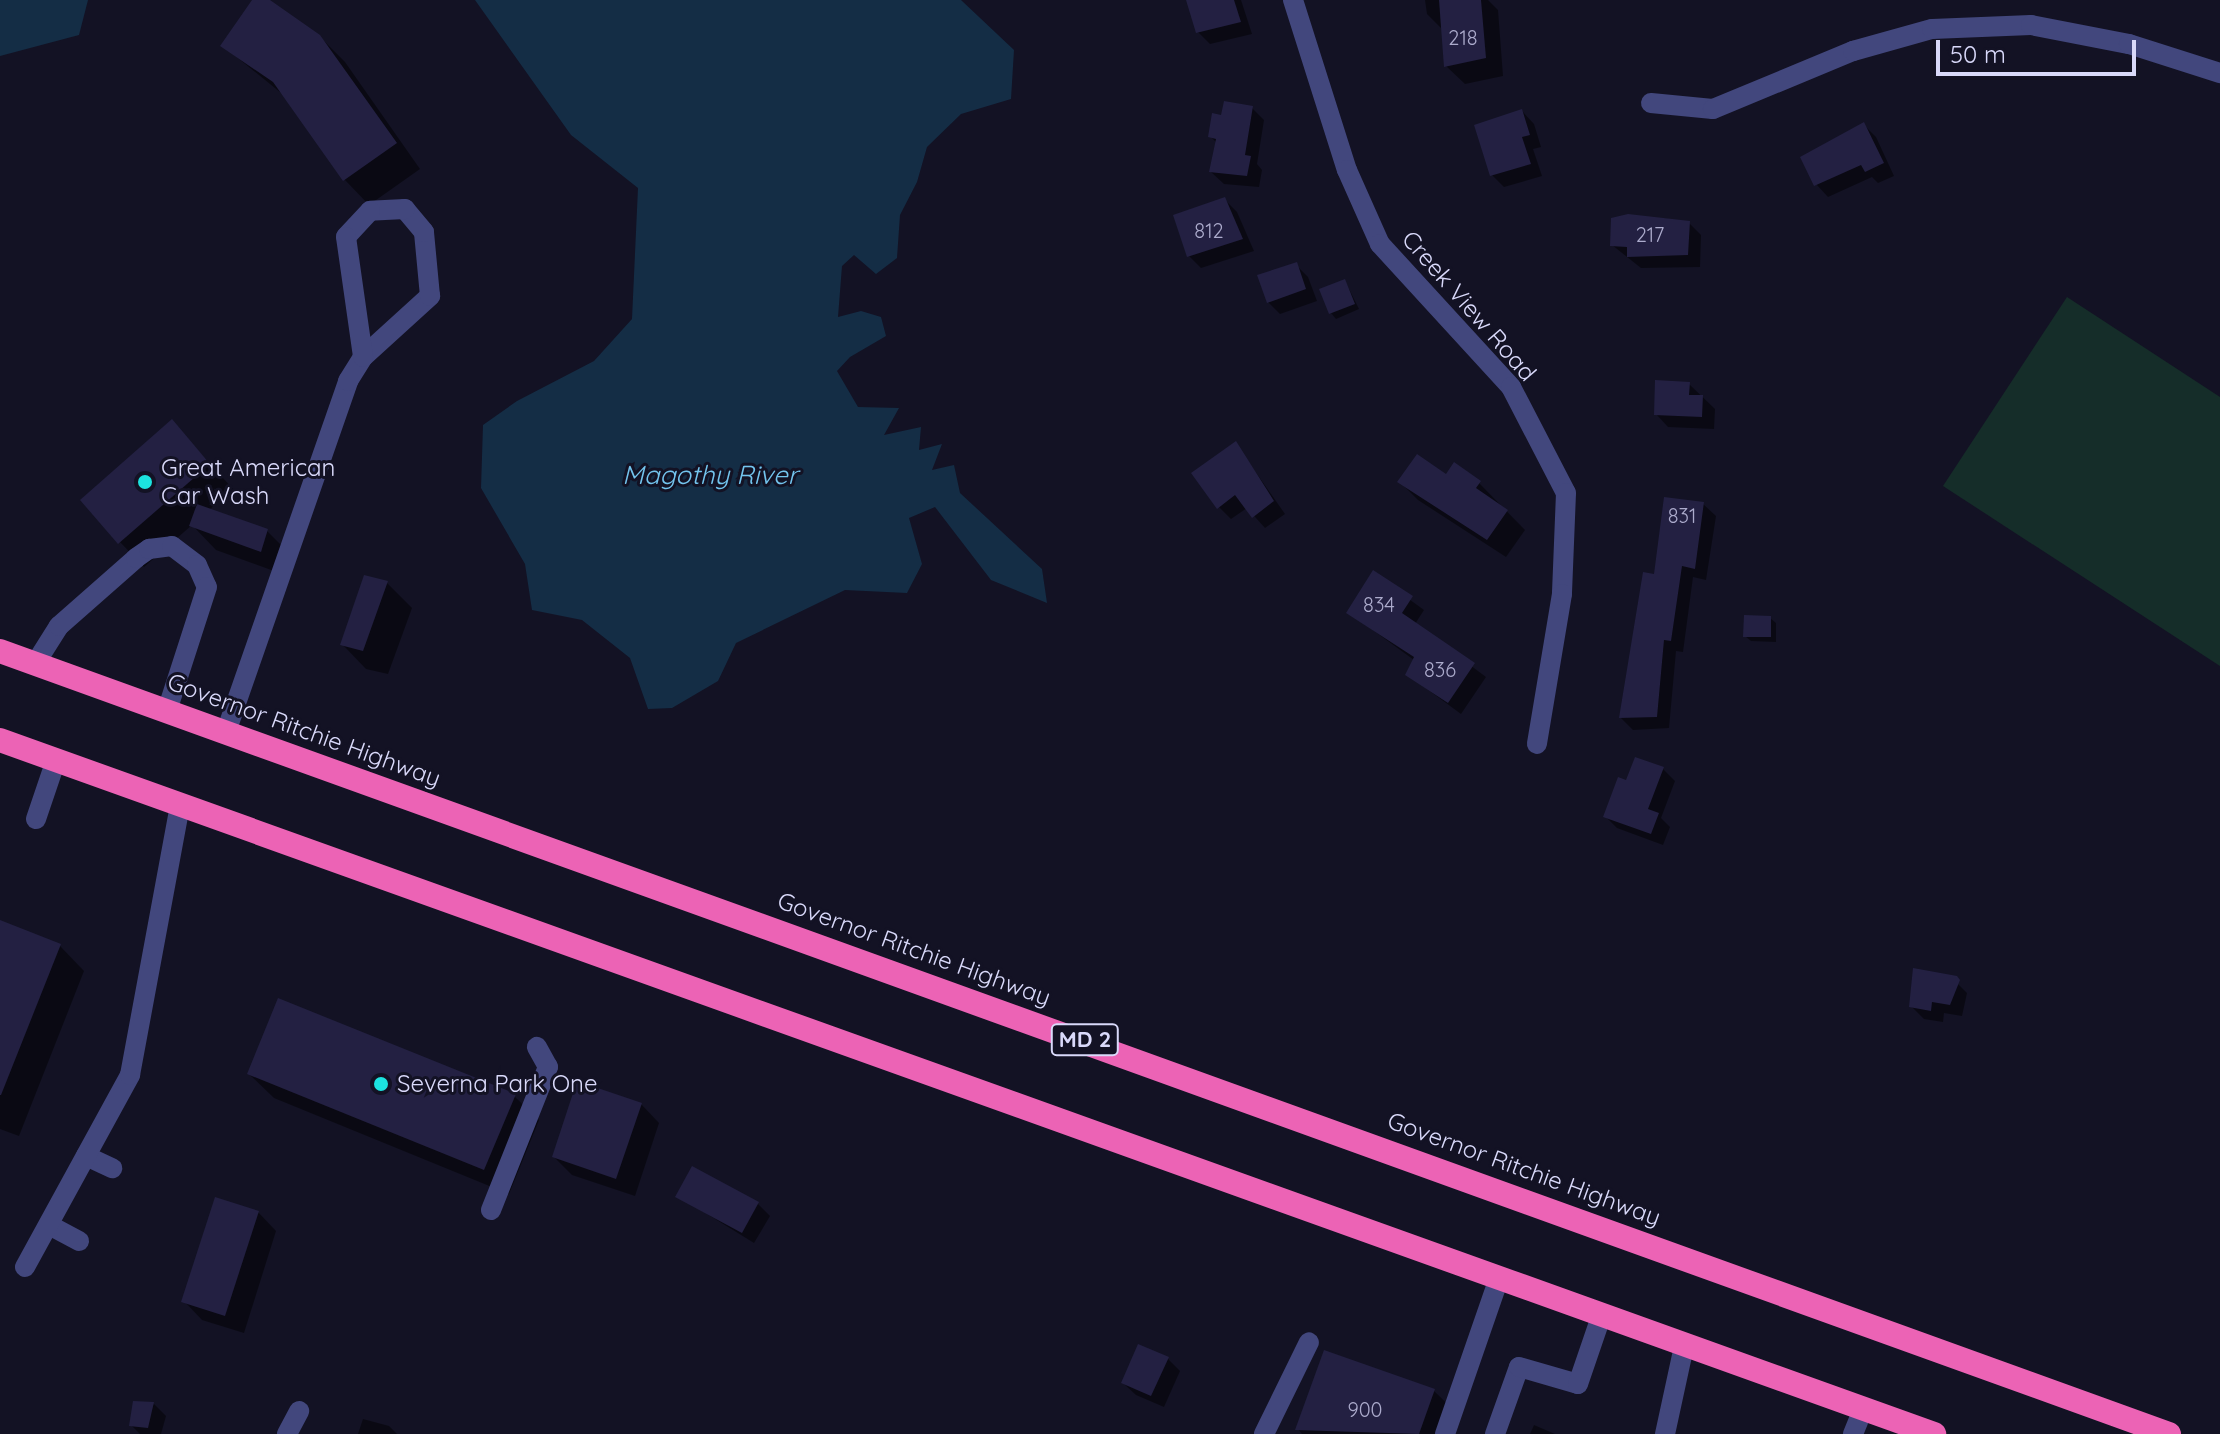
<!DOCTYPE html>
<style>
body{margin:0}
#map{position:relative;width:2220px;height:1434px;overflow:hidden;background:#131224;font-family:Quicksand,sans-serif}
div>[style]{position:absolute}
.green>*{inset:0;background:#152d29}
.water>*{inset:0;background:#142d45}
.shadow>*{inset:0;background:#0007}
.building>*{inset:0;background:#232042}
.minor>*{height:20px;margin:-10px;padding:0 10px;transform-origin:10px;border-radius:10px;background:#42477d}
.highway>*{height:24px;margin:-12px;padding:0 12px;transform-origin:12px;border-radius:12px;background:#ec63b5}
.dots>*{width:22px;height:22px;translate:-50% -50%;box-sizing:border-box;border:4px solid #131224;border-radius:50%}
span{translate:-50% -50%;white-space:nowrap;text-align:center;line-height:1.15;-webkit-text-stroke:6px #131224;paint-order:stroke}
.number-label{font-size:20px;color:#acabcc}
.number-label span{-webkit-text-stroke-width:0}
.shield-label span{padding:2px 6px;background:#131224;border:2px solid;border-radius:6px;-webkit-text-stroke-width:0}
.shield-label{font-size:22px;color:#d9d9fa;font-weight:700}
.street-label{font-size:24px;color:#d9d9fa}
.poi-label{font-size:24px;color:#d9d9fa}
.left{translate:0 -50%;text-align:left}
.water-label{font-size:26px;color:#73c4ee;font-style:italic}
.scale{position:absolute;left:1936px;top:40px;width:200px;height:36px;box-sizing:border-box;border:4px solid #d9d9fa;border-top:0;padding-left:10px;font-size:24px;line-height:28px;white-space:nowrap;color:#d9d9fa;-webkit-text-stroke:6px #131224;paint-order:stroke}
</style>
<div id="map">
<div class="green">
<i style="clip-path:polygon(2067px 297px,2220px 397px,2220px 666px,1943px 486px)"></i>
</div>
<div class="water">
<i style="clip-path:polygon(0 0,88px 0,79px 35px,0 56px)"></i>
<i style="clip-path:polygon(475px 0,961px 0,1014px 50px,1011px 99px,961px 114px,927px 147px,917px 182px,900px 215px,897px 258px,876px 274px,854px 255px,842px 266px,838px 317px,861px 311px,881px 317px,886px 336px,850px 357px,837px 371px,858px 407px,899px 408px,884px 435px,921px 427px,919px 450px,942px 444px,932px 470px,954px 465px,960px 493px,1042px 569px,1047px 603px,991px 580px,935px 507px,909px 518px,922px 564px,907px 593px,845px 590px,736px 643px,718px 681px,672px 708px,648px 709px,630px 658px,582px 620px,532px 610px,525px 564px,481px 488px,483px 425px,517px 401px,594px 361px,632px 319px,638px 188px,571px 135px)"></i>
</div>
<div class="shadow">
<i style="clip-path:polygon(255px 0,266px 0,319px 36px,345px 62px,420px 169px,369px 205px,345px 180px,286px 97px,223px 46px)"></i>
<i style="clip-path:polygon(1188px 0,1241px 0,1252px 34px,1210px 44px,1198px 32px)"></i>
<i style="clip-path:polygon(1425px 0,1488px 0,1498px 10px,1503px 76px,1465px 84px,1446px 66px,1444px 31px,1427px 14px)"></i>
<i style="clip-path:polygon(1252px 108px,1264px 120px,1257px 164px,1262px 170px,1259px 187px,1224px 184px,1211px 172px,1217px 143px,1210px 136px,1223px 117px)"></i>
<i style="clip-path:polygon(1522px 111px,1534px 124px,1541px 147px,1533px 149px,1542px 176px,1504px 187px,1492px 175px)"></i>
<i style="clip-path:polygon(1864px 125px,1876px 137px,1894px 176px,1878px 183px,1872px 177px,1828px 197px,1816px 184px)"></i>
<i style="clip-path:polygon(1225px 200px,1237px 212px,1254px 251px,1201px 268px,1189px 256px)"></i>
<i style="clip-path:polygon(1663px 218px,1689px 223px,1701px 235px,1700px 267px,1641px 268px,1612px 245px,1613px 220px)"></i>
<i style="clip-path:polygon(1296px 265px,1308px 277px,1317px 301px,1280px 314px,1268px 302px)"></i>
<i style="clip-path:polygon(1345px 281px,1359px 309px,1336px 319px,1331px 313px)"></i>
<i style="clip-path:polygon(1689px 384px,1715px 409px,1714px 429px,1668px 427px,1656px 414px)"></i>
<i style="clip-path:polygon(172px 422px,233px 489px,209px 510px,267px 531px,292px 556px,285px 575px,216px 550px,192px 525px,144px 567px,120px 542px)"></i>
<i style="clip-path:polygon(1236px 444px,1285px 514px,1265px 528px,1247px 508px,1231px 519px,1219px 507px)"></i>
<i style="clip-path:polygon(1447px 477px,1479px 483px,1525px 530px,1506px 557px,1418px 500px,1400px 482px)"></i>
<i style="clip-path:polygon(1703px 504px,1716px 516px,1706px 580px,1693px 577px,1683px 652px,1676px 651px,1669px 728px,1633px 730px,1621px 718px,1655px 576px)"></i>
<i style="clip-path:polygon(1373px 573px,1424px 610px,1415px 624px,1486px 677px,1461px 714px,1408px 675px,1414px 660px,1348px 612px)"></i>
<i style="clip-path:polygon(387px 583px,412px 608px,388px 674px,366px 669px,342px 644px)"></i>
<i style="clip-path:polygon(1770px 618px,1776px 623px,1776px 642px,1751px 641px,1745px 636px)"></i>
<i style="clip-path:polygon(1663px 769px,1675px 781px,1661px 818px,1670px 827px,1663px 845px,1617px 828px,1605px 816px,1627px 782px)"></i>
<i style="clip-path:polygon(0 923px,60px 946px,84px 971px,19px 1136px,0 1129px)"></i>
<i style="clip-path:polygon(1955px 981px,1967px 993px,1962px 1016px,1944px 1013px,1943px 1022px,1924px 1019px,1911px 1006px)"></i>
<i style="clip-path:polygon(249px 1074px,514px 1096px,539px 1120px,509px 1194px,274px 1098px)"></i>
<i style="clip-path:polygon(641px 1104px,659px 1123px,635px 1196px,572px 1175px,554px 1157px)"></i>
<i style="clip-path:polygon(678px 1196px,758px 1204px,770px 1216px,754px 1243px)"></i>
<i style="clip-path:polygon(258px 1212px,276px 1231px,244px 1333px,202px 1320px,184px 1301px)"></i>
<i style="clip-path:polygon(1168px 1359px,1180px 1371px,1164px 1407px,1136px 1395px,1123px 1383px)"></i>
<i style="clip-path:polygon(1434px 1391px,1459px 1415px,1452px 1434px,1302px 1434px,1298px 1429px)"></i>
<i style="clip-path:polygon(154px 1404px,166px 1416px,161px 1434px,140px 1434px,131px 1425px)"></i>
<i style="clip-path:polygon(363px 1419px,389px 1426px,397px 1434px,358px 1434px)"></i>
<i style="clip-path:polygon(1534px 1425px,1555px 1434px,1530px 1434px)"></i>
</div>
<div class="building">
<i style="clip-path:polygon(252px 0,270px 0,320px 35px,397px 143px,343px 181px,273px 82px,220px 46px)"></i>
<i style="clip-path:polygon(1186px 0,1234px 0,1241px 22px,1196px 33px)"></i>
<i style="clip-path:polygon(1439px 0,1481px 0,1486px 58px,1444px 67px)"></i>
<i style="clip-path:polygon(1224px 101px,1253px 106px,1245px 155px,1251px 156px,1247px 176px,1209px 172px,1216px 139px,1208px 137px,1212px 113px,1221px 115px)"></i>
<i style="clip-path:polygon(1522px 109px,1530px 135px,1522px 137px,1531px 164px,1490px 176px,1474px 125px)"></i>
<i style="clip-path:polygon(1864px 122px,1884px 163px,1865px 172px,1861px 165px,1814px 186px,1800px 157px)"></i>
<i style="clip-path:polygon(1225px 197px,1243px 239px,1187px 257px,1173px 215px)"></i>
<i style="clip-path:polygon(1628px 214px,1690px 221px,1688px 255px,1627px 257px,1627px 247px,1610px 246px,1611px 218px)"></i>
<i style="clip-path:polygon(1297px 262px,1306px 289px,1267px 303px,1257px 275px)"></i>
<i style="clip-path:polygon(1345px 279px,1355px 304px,1329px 314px,1319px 289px)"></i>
<i style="clip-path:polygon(1655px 380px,1690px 382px,1689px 395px,1703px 395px,1702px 417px,1654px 415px)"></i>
<i style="clip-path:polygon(172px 419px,210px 464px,118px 544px,80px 500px)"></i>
<i style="clip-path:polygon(1236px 441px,1274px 501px,1252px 518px,1235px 495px,1217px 509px,1191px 473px)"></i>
<i style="clip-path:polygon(1417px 454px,1446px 474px,1454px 462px,1481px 481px,1476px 488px,1508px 510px,1487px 540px,1397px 482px)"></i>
<i style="clip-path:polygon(1664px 497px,1704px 502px,1695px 569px,1682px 566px,1671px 641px,1664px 640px,1657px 717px,1619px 718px,1643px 572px,1654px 574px)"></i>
<i style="clip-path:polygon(197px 504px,268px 529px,261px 552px,189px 526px)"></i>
<i style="clip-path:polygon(1373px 570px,1413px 596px,1402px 613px,1475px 663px,1448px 703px,1405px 675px,1414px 657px,1346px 613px)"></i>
<i style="clip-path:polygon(364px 575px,388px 581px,363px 651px,340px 645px)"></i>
<i style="clip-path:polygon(1744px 615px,1771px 616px,1771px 637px,1743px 637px)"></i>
<i style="clip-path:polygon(1635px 757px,1664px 767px,1648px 809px,1659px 813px,1651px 834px,1603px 817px,1618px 777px,1626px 780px)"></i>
<i style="clip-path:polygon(0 920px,61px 944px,1px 1095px,0 1095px)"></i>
<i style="clip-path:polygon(1913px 968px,1957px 976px,1960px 980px,1950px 1005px,1932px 1002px,1931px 1011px,1909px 1007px)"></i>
<i style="clip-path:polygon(278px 998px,516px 1094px,484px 1170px,247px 1074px)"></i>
<i style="clip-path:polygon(577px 1081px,642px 1103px,616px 1179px,552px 1157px)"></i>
<i style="clip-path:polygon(692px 1166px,759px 1202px,742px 1233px,675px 1197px)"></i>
<i style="clip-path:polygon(215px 1197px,259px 1211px,225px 1316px,181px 1302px)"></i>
<i style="clip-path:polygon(1138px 1344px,1169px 1357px,1151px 1396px,1121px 1383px)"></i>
<i style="clip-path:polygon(1324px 1350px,1435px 1389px,1419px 1434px,1295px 1430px)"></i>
<i style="clip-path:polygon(133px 1401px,154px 1402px,148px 1428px,129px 1426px)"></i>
</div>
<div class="minor">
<i style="left:1293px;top:0;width:178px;rotate:72.4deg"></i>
<i style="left:1347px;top:170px;width:81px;rotate:66deg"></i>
<i style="left:1380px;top:244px;width:194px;rotate:47.5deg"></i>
<i style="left:1511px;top:387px;width:119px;rotate:62.6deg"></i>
<i style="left:1566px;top:493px;width:101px;rotate:92.3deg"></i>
<i style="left:1562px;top:594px;width:152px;rotate:99.5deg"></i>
<i style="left:1651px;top:103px;width:62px;rotate:5.5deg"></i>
<i style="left:1713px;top:109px;width:152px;rotate:-22.5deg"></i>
<i style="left:1853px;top:51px;width:82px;rotate:-15.6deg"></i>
<i style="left:1932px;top:29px;width:99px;rotate:-2.3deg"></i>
<i style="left:2031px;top:25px;width:100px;rotate:11deg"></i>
<i style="left:2129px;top:44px;width:96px;rotate:17.7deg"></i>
<i style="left:35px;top:664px;width:45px;rotate:-57.7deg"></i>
<i style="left:59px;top:626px;width:103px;rotate:-41.4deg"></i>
<i style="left:136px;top:558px;width:16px;rotate:-35deg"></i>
<i style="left:149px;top:549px;width:23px;rotate:-7deg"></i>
<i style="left:172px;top:546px;width:31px;rotate:37deg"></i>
<i style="left:197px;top:565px;width:24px;rotate:66deg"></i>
<i style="left:207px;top:587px;width:130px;rotate:107.9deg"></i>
<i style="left:226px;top:732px;width:372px;rotate:-70.8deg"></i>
<i style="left:348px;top:381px;width:28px;rotate:-58deg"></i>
<i style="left:363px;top:357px;width:91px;rotate:-42.3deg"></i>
<i style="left:430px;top:296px;width:64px;rotate:-95.4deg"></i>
<i style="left:424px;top:232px;width:30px;rotate:-130deg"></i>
<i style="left:405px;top:209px;width:35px;rotate:177deg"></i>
<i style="left:370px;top:211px;width:35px;rotate:133deg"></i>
<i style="left:346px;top:237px;width:121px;rotate:81.9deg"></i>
<i style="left:36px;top:819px;width:62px;rotate:-71.3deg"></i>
<i style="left:86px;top:1156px;width:29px;rotate:25deg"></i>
<i style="left:491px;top:1210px;width:154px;rotate:-68.3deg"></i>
<i style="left:548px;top:1067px;width:23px;rotate:-119deg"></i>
<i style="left:49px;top:1225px;width:34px;rotate:28deg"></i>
<i style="left:25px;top:1267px;width:219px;rotate:-61.3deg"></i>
<i style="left:130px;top:1075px;width:275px;rotate:-79.5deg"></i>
<i style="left:287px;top:1434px;width:26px;rotate:-62deg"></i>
<i style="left:1264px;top:1434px;width:102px;rotate:-63.9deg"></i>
<i style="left:1445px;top:1434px;width:162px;rotate:-70.9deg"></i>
<i style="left:1495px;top:1434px;width:71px;rotate:-70.3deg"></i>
<i style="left:1519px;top:1367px;width:61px;rotate:16.1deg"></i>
<i style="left:1578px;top:1384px;width:71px;rotate:-71.1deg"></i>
<i style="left:1665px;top:1434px;width:90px;rotate:-77.8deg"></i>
<i style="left:1853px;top:1434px;width:27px;rotate:-68deg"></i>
</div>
<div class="highway">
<i style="left:0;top:651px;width:2306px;rotate:19.85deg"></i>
<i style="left:0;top:740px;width:2055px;rotate:19.74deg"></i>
</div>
<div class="dots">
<i style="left:145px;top:482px;background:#1ce3df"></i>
<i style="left:381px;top:1084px;background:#1ce3df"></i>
</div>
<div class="number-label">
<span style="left:1463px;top:37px">218</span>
<span style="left:1209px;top:230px">812</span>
<span style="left:1650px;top:234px">217</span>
<span style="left:1682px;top:515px">831</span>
<span style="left:1379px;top:604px">834</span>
<span style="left:1440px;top:669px">836</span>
<span style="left:1365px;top:1409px">900</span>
</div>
<div class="shield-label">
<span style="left:1085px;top:1040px">MD 2</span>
</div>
<div class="street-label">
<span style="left:1469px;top:306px;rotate:49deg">Creek View Road</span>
<span style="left:304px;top:730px;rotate:20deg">Governor Ritchie Highway</span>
<span style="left:914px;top:949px;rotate:20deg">Governor Ritchie Highway</span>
<span style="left:1524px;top:1169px;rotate:20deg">Governor Ritchie Highway</span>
</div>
<div class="poi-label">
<span class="left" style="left:161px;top:482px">Great American<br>Car Wash</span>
<span class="left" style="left:397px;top:1084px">Severna Park One</span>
</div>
<div class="water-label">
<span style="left:710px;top:475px">Magothy River</span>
</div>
<div class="scale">50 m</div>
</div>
